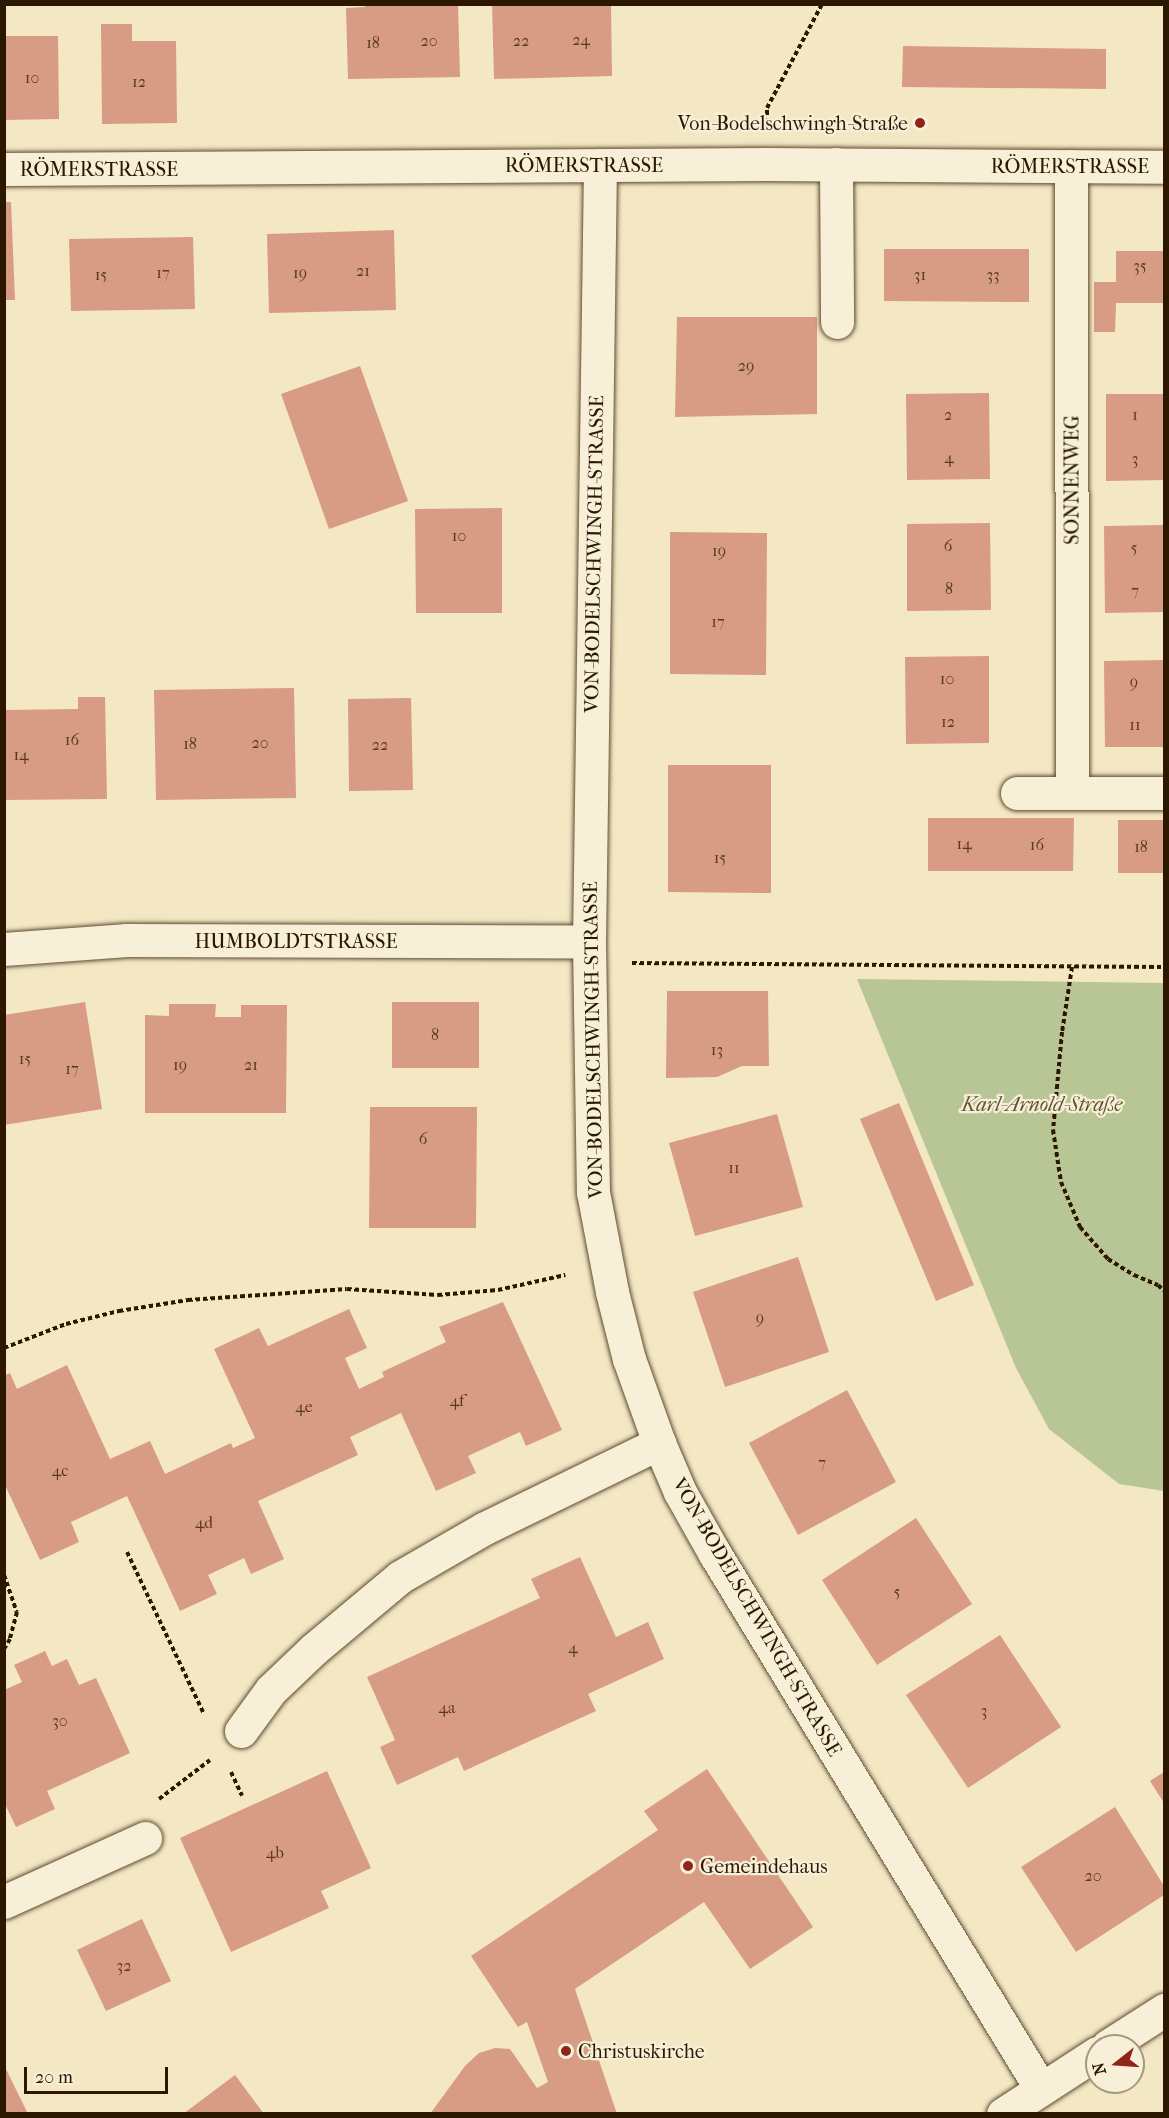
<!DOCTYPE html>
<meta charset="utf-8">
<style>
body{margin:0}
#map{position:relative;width:1169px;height:2118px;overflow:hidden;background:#f4e7c3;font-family:"IM FELL French Canon",serif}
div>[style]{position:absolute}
.green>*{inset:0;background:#b8c696}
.building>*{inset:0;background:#d79c83}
.path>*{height:4px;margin-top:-2px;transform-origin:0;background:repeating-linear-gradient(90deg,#2c1800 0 4.5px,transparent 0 7.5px)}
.roads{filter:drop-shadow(0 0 2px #5e4c31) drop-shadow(0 0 2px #5e4c31)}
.minor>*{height:33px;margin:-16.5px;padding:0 16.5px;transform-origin:16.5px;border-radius:16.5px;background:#f8efd8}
.dots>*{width:16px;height:16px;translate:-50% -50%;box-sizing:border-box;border:3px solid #f8efd8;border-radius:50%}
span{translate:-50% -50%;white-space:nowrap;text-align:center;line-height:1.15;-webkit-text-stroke:4.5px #f8efd8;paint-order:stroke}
.number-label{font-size:16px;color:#573921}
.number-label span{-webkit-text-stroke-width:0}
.poi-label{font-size:20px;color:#2c1800}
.right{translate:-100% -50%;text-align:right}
.left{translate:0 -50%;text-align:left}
.street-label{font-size:20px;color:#2c1800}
.park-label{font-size:20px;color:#5d5534;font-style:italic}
.frame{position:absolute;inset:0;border:6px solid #2c1800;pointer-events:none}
.north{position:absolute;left:1085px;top:2034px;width:60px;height:60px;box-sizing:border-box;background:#f8efd8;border:2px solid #a69982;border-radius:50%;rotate:253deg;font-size:16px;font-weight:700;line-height:24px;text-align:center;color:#2c1800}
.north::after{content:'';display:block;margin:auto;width:21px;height:27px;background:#8f2418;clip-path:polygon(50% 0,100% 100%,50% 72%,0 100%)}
.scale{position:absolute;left:24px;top:2067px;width:144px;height:27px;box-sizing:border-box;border:3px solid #2c1800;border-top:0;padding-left:8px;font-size:18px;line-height:21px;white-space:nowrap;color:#2c1800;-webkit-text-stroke:4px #f8efd8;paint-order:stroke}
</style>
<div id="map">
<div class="green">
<i style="clip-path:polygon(857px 979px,1164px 983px,1164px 1491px,1119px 1484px,1049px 1429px,1016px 1368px)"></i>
</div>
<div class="building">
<i style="clip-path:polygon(365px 4px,458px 4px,460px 77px,348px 79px,346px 8px,365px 7px)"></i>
<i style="clip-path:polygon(492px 4px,611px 4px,612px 76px,494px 79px)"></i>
<i style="clip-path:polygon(101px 24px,132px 24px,132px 41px,176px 41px,177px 123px,102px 124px)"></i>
<i style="clip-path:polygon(4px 36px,58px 36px,59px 119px,4px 120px)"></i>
<i style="clip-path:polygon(903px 46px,1106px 49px,1106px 89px,902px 87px)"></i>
<i style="clip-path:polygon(4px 202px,11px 202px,15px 300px,4px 300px)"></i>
<i style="clip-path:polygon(394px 230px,396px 310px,269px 313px,267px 234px)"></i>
<i style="clip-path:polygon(193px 237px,195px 309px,71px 311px,69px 239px)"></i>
<i style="clip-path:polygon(884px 249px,1029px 249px,1029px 302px,884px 301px)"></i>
<i style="clip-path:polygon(1116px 251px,1164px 251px,1164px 303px,1116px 303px,1115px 332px,1094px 332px,1094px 282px,1116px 282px)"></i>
<i style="clip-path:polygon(677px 317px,817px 317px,817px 414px,675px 417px)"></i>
<i style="clip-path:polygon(360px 366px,408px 501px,329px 529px,281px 394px)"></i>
<i style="clip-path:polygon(989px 393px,990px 479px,907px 480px,906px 394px)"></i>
<i style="clip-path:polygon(1106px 394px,1164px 394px,1164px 480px,1106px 481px)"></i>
<i style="clip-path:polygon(502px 508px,502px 613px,416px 613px,415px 509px)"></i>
<i style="clip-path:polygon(990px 523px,991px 610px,907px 611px,907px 524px)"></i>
<i style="clip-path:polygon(1164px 525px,1164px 612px,1105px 613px,1104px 526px)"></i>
<i style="clip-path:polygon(670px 532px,767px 533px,766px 675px,670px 674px)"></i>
<i style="clip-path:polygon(989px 656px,989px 743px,906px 744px,905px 657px)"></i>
<i style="clip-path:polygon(1164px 660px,1164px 747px,1105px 747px,1104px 661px)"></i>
<i style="clip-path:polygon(294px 688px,296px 798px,156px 800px,154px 690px)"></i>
<i style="clip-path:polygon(78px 697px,105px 697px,107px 799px,4px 800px,4px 710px,78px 709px)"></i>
<i style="clip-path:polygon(411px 698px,413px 790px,349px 791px,348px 699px)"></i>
<i style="clip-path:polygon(668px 765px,771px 765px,771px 893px,668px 892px)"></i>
<i style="clip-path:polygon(928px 818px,1074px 818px,1073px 871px,928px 871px)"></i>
<i style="clip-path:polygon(1118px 820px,1164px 820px,1164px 873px,1118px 873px)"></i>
<i style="clip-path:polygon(667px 991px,768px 991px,769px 1066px,742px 1066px,717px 1077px,666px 1078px)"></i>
<i style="clip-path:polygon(85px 1002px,102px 1109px,4px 1125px,4px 1015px)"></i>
<i style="clip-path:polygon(392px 1002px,479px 1002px,479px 1068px,392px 1068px)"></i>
<i style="clip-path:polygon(169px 1004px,216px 1004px,215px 1017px,241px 1017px,241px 1005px,287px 1005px,286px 1113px,145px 1113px,145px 1015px,169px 1016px)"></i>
<i style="clip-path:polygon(899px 1103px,974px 1285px,936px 1301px,860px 1119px)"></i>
<i style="clip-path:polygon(370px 1107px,477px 1107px,476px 1228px,369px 1228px)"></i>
<i style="clip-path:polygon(777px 1114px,803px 1207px,695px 1236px,669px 1143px)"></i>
<i style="clip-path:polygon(798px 1257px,829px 1352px,725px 1387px,693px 1292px)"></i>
<i style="clip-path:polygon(503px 1302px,562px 1430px,526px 1446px,520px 1432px,468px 1456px,476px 1473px,436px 1491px,401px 1413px,350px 1437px,358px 1455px,258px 1501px,284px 1559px,251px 1574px,244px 1558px,208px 1575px,217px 1594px,180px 1611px,127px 1496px,71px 1522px,79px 1542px,40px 1560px,4px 1483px,4px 1376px,10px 1373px,17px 1389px,67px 1365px,110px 1459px,150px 1441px,165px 1474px,231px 1443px,233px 1448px,255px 1438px,214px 1349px,259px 1328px,268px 1346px,349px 1309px,367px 1348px,345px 1358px,359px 1389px,384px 1377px,382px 1372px,446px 1342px,439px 1327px)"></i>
<i style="clip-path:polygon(847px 1390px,896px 1482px,798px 1535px,749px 1443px)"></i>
<i style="clip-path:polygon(916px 1518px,972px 1604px,877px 1665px,822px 1580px)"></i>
<i style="clip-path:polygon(580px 1557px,616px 1637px,648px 1622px,664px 1659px,588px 1694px,596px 1711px,464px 1771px,458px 1757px,397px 1785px,380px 1747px,395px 1740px,367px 1677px,540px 1598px,531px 1579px)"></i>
<i style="clip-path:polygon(1000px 1635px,1061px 1727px,968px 1788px,906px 1695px)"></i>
<i style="clip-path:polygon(45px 1651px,52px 1666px,67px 1659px,79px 1685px,96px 1678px,130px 1753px,47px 1791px,55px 1809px,16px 1827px,4px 1802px,4px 1690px,22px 1682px,14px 1665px)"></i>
<i style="clip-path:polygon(707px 1769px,813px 1927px,750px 1969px,704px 1902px,575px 1989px,617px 2114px,430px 2114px,465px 2066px,479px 2053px,495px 2048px,510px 2049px,537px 2088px,548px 2082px,527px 2022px,518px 2027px,471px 1956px,658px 1830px,644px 1811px)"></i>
<i style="clip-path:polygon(327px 1771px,371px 1868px,321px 1891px,329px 1908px,231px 1952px,180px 1838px)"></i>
<i style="clip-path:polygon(1164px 1772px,1164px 1803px,1150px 1781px)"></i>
<i style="clip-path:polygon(1115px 1807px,1164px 1886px,1164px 1895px,1076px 1952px,1021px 1867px)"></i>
<i style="clip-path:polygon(142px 1919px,171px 1981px,106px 2011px,77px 1950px)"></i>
<i style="clip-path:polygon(4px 2065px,28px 2114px,4px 2114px)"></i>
<i style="clip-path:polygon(235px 2075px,264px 2114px,183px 2114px)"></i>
</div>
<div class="path">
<i style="left:767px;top:122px;width:14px;rotate:-90deg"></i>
<i style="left:767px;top:108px;width:118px;rotate:-62.1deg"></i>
<i style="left:632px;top:963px;width:532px;rotate:0.43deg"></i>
<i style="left:1072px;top:967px;width:66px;rotate:98.7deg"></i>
<i style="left:1062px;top:1032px;width:98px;rotate:95.2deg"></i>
<i style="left:1053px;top:1130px;width:53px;rotate:81.3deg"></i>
<i style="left:1061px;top:1182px;width:49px;rotate:67.1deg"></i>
<i style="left:1080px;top:1227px;width:43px;rotate:48.8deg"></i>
<i style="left:1108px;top:1259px;width:31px;rotate:32deg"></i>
<i style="left:1134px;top:1275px;width:26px;rotate:23deg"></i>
<i style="left:1158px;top:1285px;width:8px;rotate:45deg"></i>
<i style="left:4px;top:1348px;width:66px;rotate:-21.2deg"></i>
<i style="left:66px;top:1324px;width:55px;rotate:-13.8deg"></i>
<i style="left:119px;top:1311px;width:70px;rotate:-9.1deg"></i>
<i style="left:188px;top:1300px;width:159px;rotate:-4deg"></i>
<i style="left:347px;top:1289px;width:91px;rotate:3.8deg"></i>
<i style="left:438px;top:1295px;width:60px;rotate:-4.8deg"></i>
<i style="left:498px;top:1290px;width:69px;rotate:-12.6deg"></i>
<i style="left:127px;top:1552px;width:179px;rotate:64.6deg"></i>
<i style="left:4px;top:1575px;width:39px;rotate:71deg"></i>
<i style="left:17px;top:1612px;width:28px;rotate:105deg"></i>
<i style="left:10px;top:1639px;width:12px;rotate:121deg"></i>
<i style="left:231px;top:1772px;width:26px;rotate:65deg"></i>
<i style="left:159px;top:1799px;width:64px;rotate:-37.4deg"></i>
</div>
<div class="roads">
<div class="minor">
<i style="left:836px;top:164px;width:158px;rotate:89.6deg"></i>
<i style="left:600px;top:165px;width:777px;rotate:90.81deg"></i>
<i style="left:589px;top:942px;width:250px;rotate:89.1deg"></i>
<i style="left:593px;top:1192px;width:102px;rotate:79.2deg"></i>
<i style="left:612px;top:1292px;width:69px;rotate:75.8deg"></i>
<i style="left:629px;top:1359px;width:89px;rotate:70.3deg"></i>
<i style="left:659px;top:1443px;width:53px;rotate:66.8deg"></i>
<i style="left:680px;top:1492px;width:71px;rotate:60.6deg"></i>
<i style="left:715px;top:1554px;width:626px;rotate:58.64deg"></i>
<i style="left:1071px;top:166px;width:627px;rotate:89.91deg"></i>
<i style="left:4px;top:169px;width:762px;rotate:-0.38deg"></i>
<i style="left:766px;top:164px;width:398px;rotate:0.4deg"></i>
<i style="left:1017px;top:793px;width:147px"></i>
<i style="left:4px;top:949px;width:123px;rotate:-4.2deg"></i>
<i style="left:127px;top:940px;width:462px;rotate:0.2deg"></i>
<i style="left:241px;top:1731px;width:51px;rotate:-53.8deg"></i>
<i style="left:271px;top:1690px;width:59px;rotate:-43.6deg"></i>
<i style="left:314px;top:1649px;width:112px;rotate:-39.9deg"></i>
<i style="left:400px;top:1577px;width:98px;rotate:-30deg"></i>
<i style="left:485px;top:1528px;width:194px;rotate:-26deg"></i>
<i style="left:4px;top:1902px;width:155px;rotate:-24.4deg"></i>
<i style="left:1108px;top:2046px;width:67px;rotate:-32.7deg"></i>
<i style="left:1003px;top:2114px;width:112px;rotate:-33deg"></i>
</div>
</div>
<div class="dots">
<i style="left:920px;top:123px;background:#8f2418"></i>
<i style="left:688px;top:1866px;background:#8f2418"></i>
<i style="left:566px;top:2051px;background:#8f2418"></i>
</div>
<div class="number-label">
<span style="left:581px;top:40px">24</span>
<span style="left:429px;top:41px">20</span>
<span style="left:521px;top:41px">22</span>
<span style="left:373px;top:43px">18</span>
<span style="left:32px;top:78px">10</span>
<span style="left:139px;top:82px">12</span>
<span style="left:1140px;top:266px">35</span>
<span style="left:363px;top:271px">21</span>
<span style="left:163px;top:273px">17</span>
<span style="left:300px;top:273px">19</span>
<span style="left:101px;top:275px">15</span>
<span style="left:920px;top:275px">31</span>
<span style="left:993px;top:275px">33</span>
<span style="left:746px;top:366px">29</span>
<span style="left:948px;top:415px">2</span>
<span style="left:1135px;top:415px">1</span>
<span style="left:949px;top:458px">4</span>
<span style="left:1135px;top:459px">3</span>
<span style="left:459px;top:536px">10</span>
<span style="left:948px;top:546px">6</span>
<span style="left:1134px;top:548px">5</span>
<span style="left:719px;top:551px">19</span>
<span style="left:949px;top:589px">8</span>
<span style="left:1135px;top:591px">7</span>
<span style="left:718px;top:622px">17</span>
<span style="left:947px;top:679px">10</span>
<span style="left:1134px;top:682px">9</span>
<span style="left:948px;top:722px">12</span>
<span style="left:1135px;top:725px">11</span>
<span style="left:72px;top:740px">16</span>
<span style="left:260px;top:743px">20</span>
<span style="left:190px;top:744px">18</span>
<span style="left:380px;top:745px">22</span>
<span style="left:21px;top:755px">14</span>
<span style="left:964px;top:844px">14</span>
<span style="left:1037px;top:845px">16</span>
<span style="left:1141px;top:847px">18</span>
<span style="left:720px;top:858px">15</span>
<span style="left:435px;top:1035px">8</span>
<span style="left:717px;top:1050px">13</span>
<span style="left:25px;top:1059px">15</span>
<span style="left:180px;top:1065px">19</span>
<span style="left:251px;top:1065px">21</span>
<span style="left:72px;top:1069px">17</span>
<span style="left:423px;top:1139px">6</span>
<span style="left:734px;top:1168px">11</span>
<span style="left:760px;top:1318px">9</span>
<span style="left:457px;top:1401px">4f</span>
<span style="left:304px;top:1407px">4e</span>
<span style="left:822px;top:1463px">7</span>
<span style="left:60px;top:1471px">4c</span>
<span style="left:204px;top:1523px">4d</span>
<span style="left:897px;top:1592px">5</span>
<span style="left:573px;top:1648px">4</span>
<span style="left:447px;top:1708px">4a</span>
<span style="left:984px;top:1711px">3</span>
<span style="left:60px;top:1721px">30</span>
<span style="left:275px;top:1853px">4b</span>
<span style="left:1093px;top:1876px">20</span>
<span style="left:124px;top:1966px">32</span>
</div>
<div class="poi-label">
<span class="right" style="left:908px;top:123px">Von-Bodelschwingh-Straße</span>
<span class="left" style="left:700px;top:1866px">Gemeindehaus</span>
<span class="left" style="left:578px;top:2051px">Christuskirche</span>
</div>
<div class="street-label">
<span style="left:584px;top:165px">RÖMERSTRASSE</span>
<span style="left:1070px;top:166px">RÖMERSTRASSE</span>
<span style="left:99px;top:169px">RÖMERSTRASSE</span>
<span style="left:1072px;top:480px;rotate:-90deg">SONNENWEG</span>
<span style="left:594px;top:554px;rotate:-89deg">VON-BODELSCHWINGH-STRASSE</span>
<span style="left:296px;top:941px">HUMBOLDTSTRASSE</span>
<span style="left:593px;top:1040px;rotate:-91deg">VON-BODELSCHWINGH-STRASSE</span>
<span style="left:757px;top:1617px;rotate:60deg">VON-BODELSCHWINGH-STRASSE</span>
</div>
<div class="park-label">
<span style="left:1042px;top:1104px">Karl-Arnold-Straße</span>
</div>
<div class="frame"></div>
<div class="north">N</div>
<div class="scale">20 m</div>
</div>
